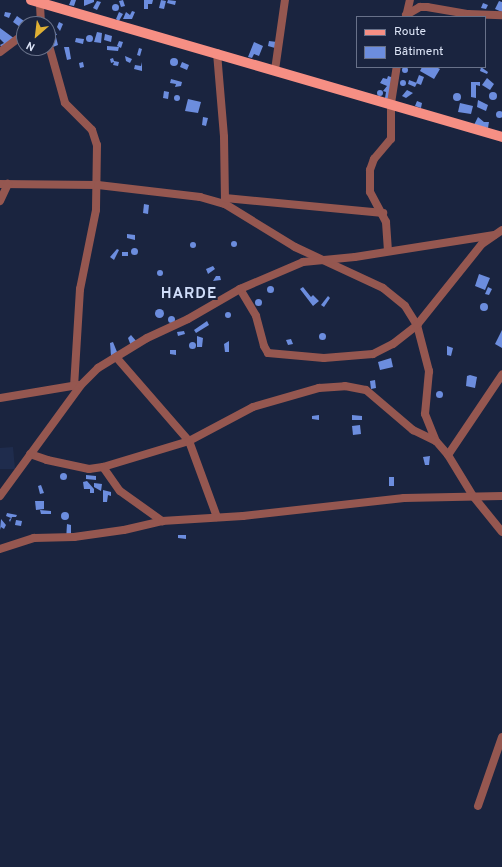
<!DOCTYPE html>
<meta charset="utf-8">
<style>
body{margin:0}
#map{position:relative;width:502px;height:867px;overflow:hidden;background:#1a243f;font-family:Overpass,sans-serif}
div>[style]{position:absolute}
.built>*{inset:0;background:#1f2c4d}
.building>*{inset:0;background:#6c8dde}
.round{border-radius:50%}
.minor>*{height:8px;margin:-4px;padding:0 4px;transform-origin:4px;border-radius:4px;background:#955750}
.major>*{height:10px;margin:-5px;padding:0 5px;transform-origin:5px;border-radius:5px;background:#f68f84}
span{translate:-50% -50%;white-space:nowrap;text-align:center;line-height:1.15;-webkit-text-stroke:4px #1a243f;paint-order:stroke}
.district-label{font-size:15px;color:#d0ddf9;font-weight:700;letter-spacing:1px}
.legend{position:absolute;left:356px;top:16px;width:130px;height:52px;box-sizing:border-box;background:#1a243f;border:1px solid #687189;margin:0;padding:5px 7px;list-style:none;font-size:12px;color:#dde5f7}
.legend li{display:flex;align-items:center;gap:8px;height:20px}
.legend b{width:20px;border:1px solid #687189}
.north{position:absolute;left:16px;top:16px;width:40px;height:40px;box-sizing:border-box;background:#1a243f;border:1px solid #687189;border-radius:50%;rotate:208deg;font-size:11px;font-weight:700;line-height:16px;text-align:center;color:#dde5f7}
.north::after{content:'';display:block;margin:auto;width:14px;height:18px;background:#dfb034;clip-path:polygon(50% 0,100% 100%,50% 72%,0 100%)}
</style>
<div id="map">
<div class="built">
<i style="clip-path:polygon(13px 447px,15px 469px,0 469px,0 448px)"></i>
</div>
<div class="building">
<i style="clip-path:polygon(71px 0,76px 0,74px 6px,69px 5px)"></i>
<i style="clip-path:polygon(84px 0,94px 0,94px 2px,84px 6px)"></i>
<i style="clip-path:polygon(123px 0,125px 6px,121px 7px,119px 1px)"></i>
<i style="clip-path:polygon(144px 0,153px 0,152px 4px,148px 4px,148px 9px,144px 9px)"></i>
<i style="clip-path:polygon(161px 0,166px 1px,164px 9px,159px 8px)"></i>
<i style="clip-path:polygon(168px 0,176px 1px,175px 5px,167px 3px)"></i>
<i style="clip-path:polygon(97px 1px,101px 2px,97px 10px,93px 8px)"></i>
<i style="clip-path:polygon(499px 1px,502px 2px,502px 12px,495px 9px)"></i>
<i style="clip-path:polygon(483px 3px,488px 5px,486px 9px,481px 8px)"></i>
<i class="round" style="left:111.5px;top:3.5px;width:7px;height:7px"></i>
<i style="clip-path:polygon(132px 11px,135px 12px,132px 19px,123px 19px,126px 12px,130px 15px)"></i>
<i style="clip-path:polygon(5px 12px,11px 13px,9px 18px,4px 16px)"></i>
<i style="clip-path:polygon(119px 12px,123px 14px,119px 21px,116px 19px)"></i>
<i style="clip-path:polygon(17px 16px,24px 21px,20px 27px,13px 22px)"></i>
<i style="clip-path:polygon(59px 22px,63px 24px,60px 31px,57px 27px)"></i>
<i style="clip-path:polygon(48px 24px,49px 27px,52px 26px,57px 35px,48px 36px)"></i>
<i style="clip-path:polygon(0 28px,15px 39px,3px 49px,0 45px,4px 43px,0 39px)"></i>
<i style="clip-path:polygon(97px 32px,102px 33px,101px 43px,94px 42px)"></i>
<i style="clip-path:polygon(105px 34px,112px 36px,111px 42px,104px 40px)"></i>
<i class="round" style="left:85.5px;top:34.5px;width:7px;height:7px"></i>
<i style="clip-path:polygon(56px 37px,58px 45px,53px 47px,50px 38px)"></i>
<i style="clip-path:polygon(76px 38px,84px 39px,83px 44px,75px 42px)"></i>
<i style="clip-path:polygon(119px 41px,123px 42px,121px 48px,117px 46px)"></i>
<i style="clip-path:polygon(269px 41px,277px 42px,275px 48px,268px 46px)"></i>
<i style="clip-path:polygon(254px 42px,263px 46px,259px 56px,254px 54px,252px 58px,248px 57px)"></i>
<i style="clip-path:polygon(107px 46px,119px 47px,118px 51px,107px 50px)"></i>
<i style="clip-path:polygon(64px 47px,69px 47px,71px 59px,67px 60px)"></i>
<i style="clip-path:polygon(139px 48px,142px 49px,140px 56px,137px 55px)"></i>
<i style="clip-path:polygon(125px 56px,132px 59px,130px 63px,126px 61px)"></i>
<i style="clip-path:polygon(113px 58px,114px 61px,119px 62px,118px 66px,113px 65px,114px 62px,111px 63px,110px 59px)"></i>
<i class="round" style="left:170px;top:58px;width:8px;height:8px"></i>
<i style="clip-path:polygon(83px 62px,84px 67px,80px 68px,79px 63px)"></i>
<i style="clip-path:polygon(142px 62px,142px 71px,134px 69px,135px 65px,141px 66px)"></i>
<i style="clip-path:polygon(182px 62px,189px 65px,187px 70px,180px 67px)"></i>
<i style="clip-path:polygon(422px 67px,436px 67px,440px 69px,434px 79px,420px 71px)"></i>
<i style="clip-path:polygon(481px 67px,488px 72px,487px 74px,480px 71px)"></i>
<i class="round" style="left:402px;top:67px;width:6px;height:6px"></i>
<i style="clip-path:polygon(419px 75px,424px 77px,421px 85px,416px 83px)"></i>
<i style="clip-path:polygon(388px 76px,394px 78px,389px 99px,385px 98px,386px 92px,383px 91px,387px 86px,380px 83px,383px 78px,387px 79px)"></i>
<i style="clip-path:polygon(487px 78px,494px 84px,490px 90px,482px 85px)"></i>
<i style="clip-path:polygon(171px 79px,182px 82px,181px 86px,175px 87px,176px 84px,170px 83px)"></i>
<i style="clip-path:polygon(409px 80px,417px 83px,415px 87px,408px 84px)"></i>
<i class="round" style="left:400px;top:80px;width:6px;height:6px"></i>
<i style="clip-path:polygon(471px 82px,480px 82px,480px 86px,476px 85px,476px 98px,471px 97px)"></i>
<i style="clip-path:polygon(407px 90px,413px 93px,406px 98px,402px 96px)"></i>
<i class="round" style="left:377px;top:90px;width:6px;height:6px"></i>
<i style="clip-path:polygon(164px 91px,169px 92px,168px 99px,163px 98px)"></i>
<i class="round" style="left:489px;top:92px;width:8px;height:8px"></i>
<i class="round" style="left:453px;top:93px;width:8px;height:8px"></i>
<i class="round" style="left:174px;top:95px;width:6px;height:6px"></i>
<i style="clip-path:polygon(188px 99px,201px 102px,198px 113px,185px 111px)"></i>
<i style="clip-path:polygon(478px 100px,488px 105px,486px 111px,477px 107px)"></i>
<i style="clip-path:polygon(417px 101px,422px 103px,421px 108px,415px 106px)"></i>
<i style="clip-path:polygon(460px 103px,473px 106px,471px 114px,458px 112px)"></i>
<i class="round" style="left:495.5px;top:110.5px;width:7px;height:7px"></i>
<i style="clip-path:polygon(203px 117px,208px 118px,206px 126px,202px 125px)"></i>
<i style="clip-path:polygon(478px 117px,484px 122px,489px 122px,488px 128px,474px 125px)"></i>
<i style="clip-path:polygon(144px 204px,149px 205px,148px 214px,143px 213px)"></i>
<i style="clip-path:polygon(127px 234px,135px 235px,135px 240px,127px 238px)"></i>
<i class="round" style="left:231px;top:241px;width:6px;height:6px"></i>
<i class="round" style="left:190px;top:242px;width:6px;height:6px"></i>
<i class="round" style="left:130.5px;top:247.5px;width:7px;height:7px"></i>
<i style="clip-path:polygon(117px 249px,119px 250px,114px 260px,110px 257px)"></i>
<i style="clip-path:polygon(122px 252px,128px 252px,128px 256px,122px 256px)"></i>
<i style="clip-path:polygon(213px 266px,215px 269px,208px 274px,206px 269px)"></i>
<i class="round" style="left:157px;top:270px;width:6px;height:6px"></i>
<i style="clip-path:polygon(479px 274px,490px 278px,485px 290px,475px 286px)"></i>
<i style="clip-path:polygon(216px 276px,220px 276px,221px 280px,213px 281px)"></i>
<i class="round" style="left:266.5px;top:285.5px;width:7px;height:7px"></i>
<i style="clip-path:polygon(303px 287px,311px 297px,313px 295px,319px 301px,313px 306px,300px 289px)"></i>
<i style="clip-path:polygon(488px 287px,492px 289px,489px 295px,485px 294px)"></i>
<i style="clip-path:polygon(328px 296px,330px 298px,324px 307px,321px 305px)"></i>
<i class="round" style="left:254.5px;top:298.5px;width:7px;height:7px"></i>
<i class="round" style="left:480px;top:303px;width:8px;height:8px"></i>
<i class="round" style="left:154.5px;top:308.5px;width:9px;height:9px"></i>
<i class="round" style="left:225px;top:312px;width:6px;height:6px"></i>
<i class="round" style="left:167.5px;top:315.5px;width:7px;height:7px"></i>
<i style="clip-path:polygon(207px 321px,209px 325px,196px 333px,194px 330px)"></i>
<i style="clip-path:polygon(502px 330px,502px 348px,495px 344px)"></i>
<i style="clip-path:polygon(184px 331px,185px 334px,178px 336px,177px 332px)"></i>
<i class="round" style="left:318.5px;top:332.5px;width:7px;height:7px"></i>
<i style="clip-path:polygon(131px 335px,137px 342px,131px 346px,128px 338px)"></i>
<i style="clip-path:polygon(197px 336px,203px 338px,202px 347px,197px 347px)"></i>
<i style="clip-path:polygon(291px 339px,293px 344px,288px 345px,286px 340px)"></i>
<i style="clip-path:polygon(229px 341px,229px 352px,225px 352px,224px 344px)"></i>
<i class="round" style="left:188.5px;top:341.5px;width:7px;height:7px"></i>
<i style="clip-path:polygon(113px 342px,117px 352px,111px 356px,110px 343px)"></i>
<i style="clip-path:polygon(447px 346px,453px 348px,451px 356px,447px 355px)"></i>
<i style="clip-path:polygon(170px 350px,176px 350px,176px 355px,170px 354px)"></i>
<i style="clip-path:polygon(391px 358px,393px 367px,380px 370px,378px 362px)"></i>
<i style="clip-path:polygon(470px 375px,477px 377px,475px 388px,466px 386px,467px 376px)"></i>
<i style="clip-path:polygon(375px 380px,376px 388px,371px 389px,370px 381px)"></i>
<i class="round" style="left:435.5px;top:390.5px;width:7px;height:7px"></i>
<i style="clip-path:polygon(319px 415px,319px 420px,312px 419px,312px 416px)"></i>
<i style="clip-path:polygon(352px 415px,362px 416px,362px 420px,352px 420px)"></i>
<i style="clip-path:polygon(360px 425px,361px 434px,353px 435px,352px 426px)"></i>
<i style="clip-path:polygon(430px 456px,429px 465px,425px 465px,423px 457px)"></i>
<i class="round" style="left:59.5px;top:472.5px;width:7px;height:7px"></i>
<i style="clip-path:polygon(86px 475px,96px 476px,96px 480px,86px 479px)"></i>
<i style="clip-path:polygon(389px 477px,394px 477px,394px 486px,389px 486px)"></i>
<i style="clip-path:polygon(87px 481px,94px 489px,94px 493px,90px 493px,90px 489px,84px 489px,83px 482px)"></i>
<i style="clip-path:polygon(94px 483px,102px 484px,101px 491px,94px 487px)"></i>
<i style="clip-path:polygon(41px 485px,44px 493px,40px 494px,38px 486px)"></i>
<i style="clip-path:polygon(103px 490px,111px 492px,111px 496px,108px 495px,107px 502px,103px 502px)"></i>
<i style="clip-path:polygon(35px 501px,44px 501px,44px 509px,36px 510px)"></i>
<i style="clip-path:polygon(40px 510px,51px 511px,51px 514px,41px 514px)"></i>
<i class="round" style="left:61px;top:512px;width:8px;height:8px"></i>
<i style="clip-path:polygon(7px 513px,17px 515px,16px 517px,12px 517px,10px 522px,9px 520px,11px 518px,6px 516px)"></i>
<i style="clip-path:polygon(1px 519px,6px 525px,4px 529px,1px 527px,0 530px)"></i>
<i style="clip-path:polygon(16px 520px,22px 521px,21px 526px,15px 525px)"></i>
<i style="clip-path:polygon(67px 524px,71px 525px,71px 540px,66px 541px)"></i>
<i style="clip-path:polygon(178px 535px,186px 535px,186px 539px,178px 538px)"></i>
</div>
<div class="minor">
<i style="left:406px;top:15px;width:16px;rotate:-30deg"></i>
<i style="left:420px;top:7px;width:7px"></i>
<i style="left:427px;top:7px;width:42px;rotate:9.7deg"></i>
<i style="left:468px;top:14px;width:34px;rotate:2deg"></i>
<i style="left:406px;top:17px;width:17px;rotate:-77deg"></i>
<i style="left:41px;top:24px;width:21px;rotate:-93deg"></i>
<i style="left:40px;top:3px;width:4px;rotate:-27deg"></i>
<i style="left:48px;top:42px;width:63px;rotate:74.4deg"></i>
<i style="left:65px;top:103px;width:38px;rotate:45deg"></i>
<i style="left:92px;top:130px;width:16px;rotate:72deg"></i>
<i style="left:97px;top:145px;width:65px;rotate:90.9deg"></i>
<i style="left:96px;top:210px;width:81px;rotate:101.4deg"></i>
<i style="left:80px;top:289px;width:97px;rotate:93.5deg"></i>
<i style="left:0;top:52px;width:30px;rotate:-37deg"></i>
<i style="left:217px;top:53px;width:84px;rotate:85.2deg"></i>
<i style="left:224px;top:137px;width:67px;rotate:89.1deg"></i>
<i style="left:225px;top:204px;width:82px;rotate:31.6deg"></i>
<i style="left:295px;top:247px;width:97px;rotate:25deg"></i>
<i style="left:383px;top:288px;width:28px;rotate:39deg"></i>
<i style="left:405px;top:306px;width:22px;rotate:58deg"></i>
<i style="left:417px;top:325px;width:48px;rotate:75.4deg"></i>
<i style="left:429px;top:371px;width:43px;rotate:95.3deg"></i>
<i style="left:425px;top:414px;width:29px;rotate:68deg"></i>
<i style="left:436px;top:441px;width:18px;rotate:49deg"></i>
<i style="left:448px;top:455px;width:48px;rotate:58.6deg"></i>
<i style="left:473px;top:496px;width:46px;rotate:51.1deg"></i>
<i style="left:275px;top:70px;width:71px;rotate:-81.9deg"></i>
<i style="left:0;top:184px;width:98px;rotate:0.6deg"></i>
<i style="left:98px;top:185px;width:103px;rotate:6.7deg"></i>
<i style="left:200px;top:197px;width:26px;rotate:16deg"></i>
<i style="left:225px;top:198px;width:159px;rotate:5.4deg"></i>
<i style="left:0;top:201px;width:19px;rotate:-65deg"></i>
<i style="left:388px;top:251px;width:29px;rotate:-94deg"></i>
<i style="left:386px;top:222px;width:34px;rotate:-118deg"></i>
<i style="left:370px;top:192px;width:22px;rotate:-90deg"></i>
<i style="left:370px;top:170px;width:12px;rotate:-70deg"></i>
<i style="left:374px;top:159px;width:26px;rotate:-50deg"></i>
<i style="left:391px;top:139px;width:36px;rotate:-90deg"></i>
<i style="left:391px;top:103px;width:36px;rotate:-81deg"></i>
<i style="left:240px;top:289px;width:31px;rotate:59deg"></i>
<i style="left:256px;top:316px;width:31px;rotate:75deg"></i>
<i style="left:264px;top:346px;width:8px;rotate:60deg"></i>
<i style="left:268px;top:353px;width:56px;rotate:5.1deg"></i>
<i style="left:324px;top:358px;width:49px;rotate:-4.7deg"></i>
<i style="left:373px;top:354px;width:22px;rotate:-27deg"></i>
<i style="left:393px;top:344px;width:31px;rotate:-38deg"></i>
<i style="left:417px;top:325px;width:104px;rotate:-51.3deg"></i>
<i style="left:482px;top:244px;width:24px;rotate:-35deg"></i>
<i style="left:116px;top:357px;width:111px;rotate:49deg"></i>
<i style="left:189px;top:441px;width:81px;rotate:69.8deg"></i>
<i style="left:0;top:398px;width:79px;rotate:-9.5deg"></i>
<i style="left:30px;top:454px;width:18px;rotate:19deg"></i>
<i style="left:47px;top:460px;width:43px;rotate:12.1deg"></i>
<i style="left:89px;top:469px;width:14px;rotate:-8deg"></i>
<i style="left:103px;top:467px;width:90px;rotate:-16.8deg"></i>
<i style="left:189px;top:441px;width:72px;rotate:-28deg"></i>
<i style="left:253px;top:407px;width:69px;rotate:-16.1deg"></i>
<i style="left:319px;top:388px;width:26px;rotate:-4deg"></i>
<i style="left:345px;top:386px;width:21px;rotate:11deg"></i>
<i style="left:366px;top:390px;width:62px;rotate:40.4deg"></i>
<i style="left:413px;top:430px;width:25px;rotate:26deg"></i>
<i style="left:448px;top:455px;width:97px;rotate:-56deg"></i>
<i style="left:103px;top:467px;width:29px;rotate:55deg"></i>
<i style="left:120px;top:491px;width:52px;rotate:35.5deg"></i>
<i style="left:0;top:496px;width:137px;rotate:-53.9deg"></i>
<i style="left:81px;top:385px;width:24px;rotate:-45deg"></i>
<i style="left:98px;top:368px;width:57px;rotate:-31.5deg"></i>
<i style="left:147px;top:338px;width:45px;rotate:-24.9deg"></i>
<i style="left:188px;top:319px;width:60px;rotate:-30deg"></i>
<i style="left:240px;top:289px;width:69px;rotate:-23.2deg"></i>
<i style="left:303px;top:262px;width:52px;rotate:-5.5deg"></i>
<i style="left:355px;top:257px;width:141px;rotate:-9deg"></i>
<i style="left:0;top:549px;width:36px;rotate:-18deg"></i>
<i style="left:34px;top:538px;width:40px;rotate:-1.4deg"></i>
<i style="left:74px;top:537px;width:50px;rotate:-8deg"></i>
<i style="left:124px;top:530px;width:39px;rotate:-13deg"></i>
<i style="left:162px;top:521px;width:81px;rotate:-3.5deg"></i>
<i style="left:243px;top:516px;width:162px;rotate:-6.4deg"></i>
<i style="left:404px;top:498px;width:98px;rotate:-1.2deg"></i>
<i style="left:478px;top:806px;width:73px;rotate:-70.8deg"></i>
</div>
<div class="major">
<i style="left:31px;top:0;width:491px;rotate:16.2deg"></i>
</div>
<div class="district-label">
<span style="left:189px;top:295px">HARDE</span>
</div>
<ul class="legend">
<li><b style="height:5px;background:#f68f84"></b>Route</li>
<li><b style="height:11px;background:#6c8dde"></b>Bâtiment</li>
</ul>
<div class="north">N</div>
</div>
